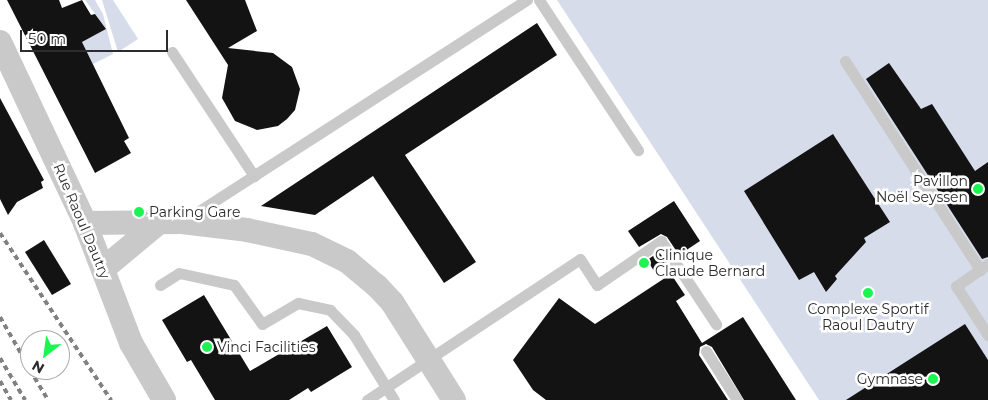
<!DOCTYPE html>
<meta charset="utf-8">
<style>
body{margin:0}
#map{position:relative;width:988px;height:400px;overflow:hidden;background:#fff;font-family:Montserrat,sans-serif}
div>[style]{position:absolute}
.green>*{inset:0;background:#d7dceb}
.building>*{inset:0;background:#131313}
.lane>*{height:11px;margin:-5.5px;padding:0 5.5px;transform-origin:5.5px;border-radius:5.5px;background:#c9c9c9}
.street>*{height:24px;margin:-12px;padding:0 12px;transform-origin:12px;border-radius:12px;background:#c9c9c9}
.rail>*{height:4px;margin-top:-2px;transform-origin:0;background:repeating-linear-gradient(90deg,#818181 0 5px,transparent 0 9px)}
.dots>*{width:14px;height:14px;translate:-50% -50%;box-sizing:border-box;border:2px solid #fff;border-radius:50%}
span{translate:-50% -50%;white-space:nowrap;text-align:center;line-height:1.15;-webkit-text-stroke:5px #fff;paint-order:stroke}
.poi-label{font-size:14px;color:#2c2c2c}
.right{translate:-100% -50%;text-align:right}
.left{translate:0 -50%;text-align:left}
.street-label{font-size:14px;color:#2c2c2c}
.north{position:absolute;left:20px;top:330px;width:50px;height:50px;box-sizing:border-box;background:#fff;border:1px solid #ababab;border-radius:50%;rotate:210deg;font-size:14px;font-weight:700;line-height:20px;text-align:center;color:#2c2c2c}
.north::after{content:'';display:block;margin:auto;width:18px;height:22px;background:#1cf452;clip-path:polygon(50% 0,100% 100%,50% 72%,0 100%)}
.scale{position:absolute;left:20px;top:30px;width:148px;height:22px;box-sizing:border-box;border:2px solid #2c2c2c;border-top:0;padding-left:6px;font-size:15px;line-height:18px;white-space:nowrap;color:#2c2c2c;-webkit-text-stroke:4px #fff;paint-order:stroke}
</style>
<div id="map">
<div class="green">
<i style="clip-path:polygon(85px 0,95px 0,103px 14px,113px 54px,93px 64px,82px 42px,106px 29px)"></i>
<i style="clip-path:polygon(102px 0,113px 0,138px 39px,118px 52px)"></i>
<i style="clip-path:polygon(557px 0,988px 0,988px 400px,819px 400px)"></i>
</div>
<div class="building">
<i style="clip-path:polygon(7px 0,59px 0,62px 8px,82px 0,91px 15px,95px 14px,106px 29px,82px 42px,129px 138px,124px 141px,131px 153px,95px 173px)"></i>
<i style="clip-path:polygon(186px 0,245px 0,257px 31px,228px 48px,273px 53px,292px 67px,300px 89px,295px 110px,287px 119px,278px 126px,257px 130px,235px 121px,222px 98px,228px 65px)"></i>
<i style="clip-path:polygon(537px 23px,557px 55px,405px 155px,476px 262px,444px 283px,373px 176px,315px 215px,261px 206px)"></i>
<i style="clip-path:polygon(889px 63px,921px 109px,932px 104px,975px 171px,988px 162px,988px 257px,982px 259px,866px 79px)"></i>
<i style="clip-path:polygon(0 98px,44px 180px,41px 182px,43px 188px,17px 202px,8px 215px,0 199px)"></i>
<i style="clip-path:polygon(833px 134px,890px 222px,864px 238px,866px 242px,835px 276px,837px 279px,826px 292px,814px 272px,799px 280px,744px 191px)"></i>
<i style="clip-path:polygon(674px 201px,700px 241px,679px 255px,667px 237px,661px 234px,639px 247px,628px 231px)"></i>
<i style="clip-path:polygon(44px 240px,71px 284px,52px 295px,25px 252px)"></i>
<i style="clip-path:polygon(659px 252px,667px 263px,654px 271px,647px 260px)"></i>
<i style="clip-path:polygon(671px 274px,685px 295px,676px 301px,702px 343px,743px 317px,796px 400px,744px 400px,712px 347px,706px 344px,700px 347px,699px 355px,728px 400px,546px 400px,533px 390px,513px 360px,559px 298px,595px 324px)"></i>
<i style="clip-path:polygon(204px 295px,250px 371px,327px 326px,352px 367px,311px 392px,308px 388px,289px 400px,215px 400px,191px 360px,187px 362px,162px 320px)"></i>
<i style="clip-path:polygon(965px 324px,988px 360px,988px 400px,846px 400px)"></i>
</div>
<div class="lane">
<i style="left:539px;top:0;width:180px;rotate:56.6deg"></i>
<i style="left:172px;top:52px;width:149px;rotate:56.5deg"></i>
<i style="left:845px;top:61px;width:249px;rotate:57.1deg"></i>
<i style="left:185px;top:220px;width:407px;rotate:-32.8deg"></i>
<i style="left:988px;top:264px;width:39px;rotate:145deg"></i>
<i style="left:956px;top:286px;width:59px;rotate:56.9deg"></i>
<i style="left:160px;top:285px;width:22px;rotate:-32deg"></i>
<i style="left:179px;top:273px;width:56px;rotate:12.3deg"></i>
<i style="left:234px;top:285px;width:48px;rotate:54.3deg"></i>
<i style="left:262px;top:324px;width:42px;rotate:-30.3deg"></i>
<i style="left:298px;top:303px;width:33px;rotate:12deg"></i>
<i style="left:330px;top:310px;width:35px;rotate:46deg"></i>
<i style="left:354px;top:335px;width:76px;rotate:58.4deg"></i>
<i style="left:706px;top:351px;width:58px;rotate:57.7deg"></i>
<i style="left:367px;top:400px;width:255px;rotate:-33.5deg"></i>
<i style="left:580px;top:259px;width:31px;rotate:57deg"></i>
<i style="left:597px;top:285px;width:78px;rotate:-34.5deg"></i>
<i style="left:661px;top:241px;width:100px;rotate:56.5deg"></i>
</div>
<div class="street">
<i style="left:0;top:42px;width:200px;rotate:64.8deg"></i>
<i style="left:85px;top:223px;width:129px;rotate:69deg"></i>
<i style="left:131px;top:343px;width:66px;rotate:59.9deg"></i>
<i style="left:85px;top:223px;width:97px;rotate:-0.6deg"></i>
<i style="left:182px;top:222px;width:65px;rotate:7deg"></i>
<i style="left:247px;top:230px;width:66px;rotate:12.2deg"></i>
<i style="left:312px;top:244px;width:39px;rotate:26deg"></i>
<i style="left:347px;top:261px;width:39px;rotate:40deg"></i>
<i style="left:377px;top:286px;width:22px;rotate:47deg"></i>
<i style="left:392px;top:302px;width:116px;rotate:57.7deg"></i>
<i style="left:103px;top:269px;width:70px;rotate:-39.8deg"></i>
</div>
<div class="rail">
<i style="left:0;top:233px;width:201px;rotate:56.4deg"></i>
<i style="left:0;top:317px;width:60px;rotate:60deg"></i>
<i style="left:0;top:358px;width:49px;rotate:59.2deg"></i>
<i style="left:30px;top:370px;width:35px;rotate:59deg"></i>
<i style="left:0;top:381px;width:22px;rotate:60deg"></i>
</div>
<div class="dots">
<i style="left:978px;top:189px;background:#1cf452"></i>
<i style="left:139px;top:212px;background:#1cf452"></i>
<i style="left:644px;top:263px;background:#1cf452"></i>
<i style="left:868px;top:293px;background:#1cf452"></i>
<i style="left:207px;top:347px;background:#1cf452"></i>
<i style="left:933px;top:379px;background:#1cf452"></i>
</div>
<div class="poi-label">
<span class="right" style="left:968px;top:189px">Pavillon<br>Noël Seyssen</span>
<span class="left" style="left:149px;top:212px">Parking Gare</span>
<span class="left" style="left:655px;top:263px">Clinique<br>Claude Bernard</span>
<span style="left:868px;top:317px">Complexe Sportif<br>Raoul Dautry</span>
<span class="left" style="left:217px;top:347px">Vinci Facilities</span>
<span class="right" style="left:923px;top:379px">Gymnase</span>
</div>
<div class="street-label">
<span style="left:82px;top:221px;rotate:67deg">Rue Raoul Dautry</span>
</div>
<div class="north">N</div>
<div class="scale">50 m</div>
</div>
